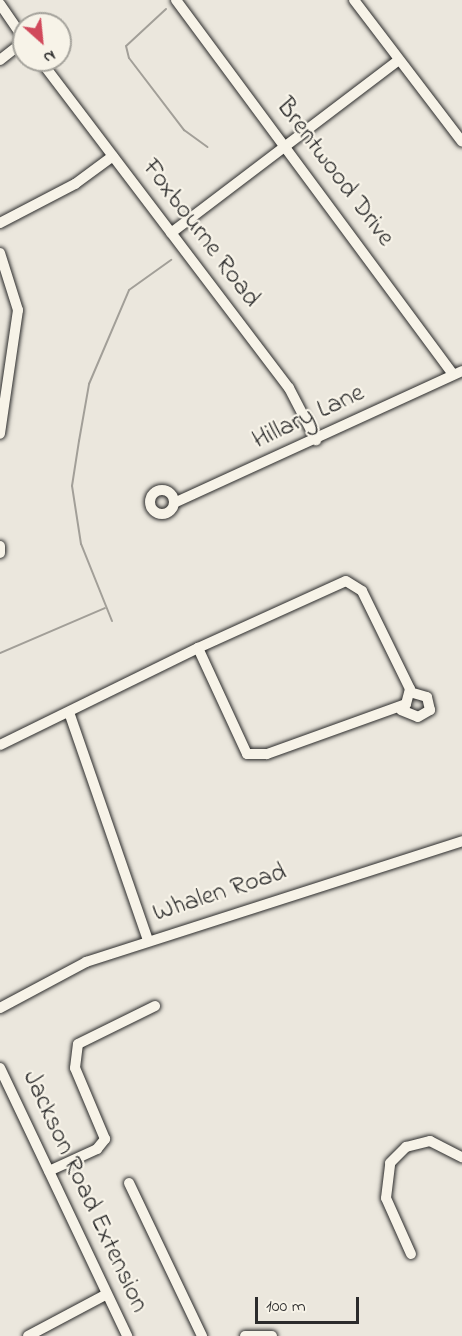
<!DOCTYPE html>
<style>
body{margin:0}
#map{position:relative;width:462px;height:1336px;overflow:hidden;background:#ebe7dd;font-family:"Indie Flower",sans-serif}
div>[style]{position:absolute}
.stream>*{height:2px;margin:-1px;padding:0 1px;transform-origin:1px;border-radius:1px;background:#a29f98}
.roads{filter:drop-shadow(0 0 2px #2b2b2b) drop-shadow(0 0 2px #2b2b2b)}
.minor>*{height:10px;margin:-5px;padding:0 5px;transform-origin:5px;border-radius:5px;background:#f7f3e8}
.minor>.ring{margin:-5px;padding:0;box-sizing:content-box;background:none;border:10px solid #f7f3e8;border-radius:50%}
span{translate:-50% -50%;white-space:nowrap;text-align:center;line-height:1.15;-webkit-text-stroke:4.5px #f7f3e8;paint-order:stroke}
.street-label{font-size:26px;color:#2b2b2b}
.north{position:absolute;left:12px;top:12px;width:60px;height:60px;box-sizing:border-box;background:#f7f3e8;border:2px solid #a5a39c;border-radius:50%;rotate:153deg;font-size:16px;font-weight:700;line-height:24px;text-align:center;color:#2b2b2b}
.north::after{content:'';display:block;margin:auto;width:21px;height:27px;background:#d1495b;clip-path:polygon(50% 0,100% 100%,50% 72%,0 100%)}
.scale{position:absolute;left:255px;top:1297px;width:104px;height:27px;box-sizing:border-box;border:3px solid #2b2b2b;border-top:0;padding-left:8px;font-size:18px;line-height:21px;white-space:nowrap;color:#2b2b2b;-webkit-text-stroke:4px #f7f3e8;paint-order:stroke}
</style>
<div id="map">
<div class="stream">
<i style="left:166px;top:9px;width:54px;rotate:137.2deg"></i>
<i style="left:126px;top:46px;width:12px;rotate:76deg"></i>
<i style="left:129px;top:58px;width:91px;rotate:52.6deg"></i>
<i style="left:184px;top:130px;width:29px;rotate:36deg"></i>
<i style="left:112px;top:621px;width:83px;rotate:-111.9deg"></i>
<i style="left:81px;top:544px;width:59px;rotate:-98.8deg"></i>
<i style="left:72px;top:486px;width:46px;rotate:-81.2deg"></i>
<i style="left:79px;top:441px;width:58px;rotate:-80deg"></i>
<i style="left:89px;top:384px;width:102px;rotate:-66.9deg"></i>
<i style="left:129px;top:290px;width:52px;rotate:-35.5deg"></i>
<i style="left:0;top:653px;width:114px;rotate:-23.2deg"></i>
</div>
<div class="roads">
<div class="minor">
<i style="left:176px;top:0;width:466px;rotate:53.5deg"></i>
<i style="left:354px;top:0;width:178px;rotate:52.7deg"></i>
<i style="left:0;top:4px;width:42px;rotate:55.6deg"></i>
<i style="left:0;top:60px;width:31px;rotate:-38deg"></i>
<i style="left:40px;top:60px;width:412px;rotate:52.8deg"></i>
<i style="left:289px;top:388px;width:59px;rotate:62.6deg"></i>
<i style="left:0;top:223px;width:85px;rotate:-27.5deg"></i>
<i style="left:75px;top:184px;width:47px;rotate:-36.4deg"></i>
<i style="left:171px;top:233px;width:286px;rotate:-37.2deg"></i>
<i style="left:0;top:253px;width:60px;rotate:72.5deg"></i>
<i style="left:18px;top:310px;width:125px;rotate:98.3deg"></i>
<i class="ring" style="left:150px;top:490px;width:14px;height:14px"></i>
<i style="left:174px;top:503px;width:317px;rotate:-24.6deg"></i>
<i style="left:0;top:546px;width:7px;rotate:90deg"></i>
<i style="left:346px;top:581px;width:19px;rotate:32deg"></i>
<i style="left:362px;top:591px;width:109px;rotate:63.9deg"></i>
<i style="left:410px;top:689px;width:16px;rotate:105deg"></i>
<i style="left:406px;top:704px;width:148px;rotate:160.2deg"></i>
<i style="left:267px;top:754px;width:20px;rotate:180deg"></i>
<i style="left:247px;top:754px;width:117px;rotate:-114.8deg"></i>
<i style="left:198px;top:648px;width:162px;rotate:-24.4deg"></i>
<i style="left:401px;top:710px;width:18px;rotate:22deg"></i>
<i style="left:418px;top:717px;width:14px;rotate:-30deg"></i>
<i style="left:430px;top:710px;width:13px;rotate:-103deg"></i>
<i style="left:427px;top:697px;width:18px;rotate:-164deg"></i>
<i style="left:70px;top:715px;width:238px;rotate:70.9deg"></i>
<i style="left:0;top:745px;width:220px;rotate:-26.1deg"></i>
<i style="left:0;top:1008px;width:98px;rotate:-28.1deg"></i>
<i style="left:86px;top:962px;width:395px;rotate:-17.8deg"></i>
<i style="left:0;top:1068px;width:297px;rotate:64.6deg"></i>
<i style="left:49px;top:1171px;width:53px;rotate:-24.6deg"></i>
<i style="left:97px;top:1149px;width:13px;rotate:-51deg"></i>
<i style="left:105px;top:1139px;width:77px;rotate:-112.9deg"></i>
<i style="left:75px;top:1068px;width:24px;rotate:-83deg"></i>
<i style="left:78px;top:1044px;width:86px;rotate:-26.3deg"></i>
<i style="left:129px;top:1183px;width:170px;rotate:64.5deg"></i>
<i style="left:411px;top:1254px;width:61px;rotate:-114.1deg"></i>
<i style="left:386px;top:1198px;width:35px;rotate:-83deg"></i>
<i style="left:390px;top:1163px;width:23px;rotate:-45deg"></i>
<i style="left:406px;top:1147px;width:25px;rotate:-14deg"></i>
<i style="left:430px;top:1141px;width:36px;rotate:27deg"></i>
<i style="left:28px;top:1336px;width:89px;rotate:-28deg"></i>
<i style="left:245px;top:1336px;width:27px"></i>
</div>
</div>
<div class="street-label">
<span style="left:334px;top:173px;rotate:53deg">Brentwood Drive</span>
<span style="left:200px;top:234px;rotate:53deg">Foxbourne Road</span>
<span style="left:309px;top:418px;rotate:-25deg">Hillary Lane</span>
<span style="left:220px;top:894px;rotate:-18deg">Whalen Road</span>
<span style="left:84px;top:1192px;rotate:65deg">Jackson Road Extension</span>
</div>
<div class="north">N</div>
<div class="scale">100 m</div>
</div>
